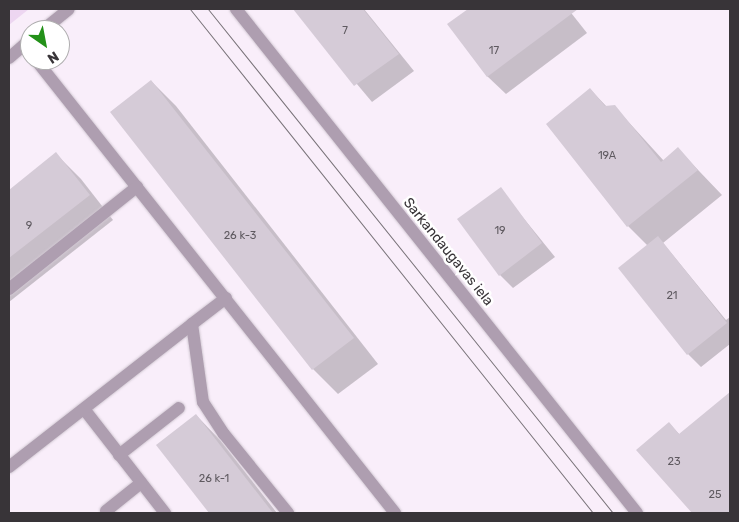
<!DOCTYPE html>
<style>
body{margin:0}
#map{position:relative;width:739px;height:522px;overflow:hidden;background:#f9eefa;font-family:Rubik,sans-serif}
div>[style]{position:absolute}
.green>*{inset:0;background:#edd6f1}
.shadow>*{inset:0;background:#0003}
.building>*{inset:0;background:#d5cbd7}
.roads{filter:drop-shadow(0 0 1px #d2c9d3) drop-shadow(0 0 1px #d2c9d3)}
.service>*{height:12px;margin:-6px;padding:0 6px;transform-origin:6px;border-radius:6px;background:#ae9eb0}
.minor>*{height:12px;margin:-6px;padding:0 6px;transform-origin:6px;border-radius:6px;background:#ae9eb0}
.tram>*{height:1px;margin:-0.5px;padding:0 0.5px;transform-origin:0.5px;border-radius:0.5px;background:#797379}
span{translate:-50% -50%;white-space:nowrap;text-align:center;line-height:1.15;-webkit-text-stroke:5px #fff;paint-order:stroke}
.number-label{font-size:11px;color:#5f5a60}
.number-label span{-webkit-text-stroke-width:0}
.street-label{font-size:14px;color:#383438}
.frame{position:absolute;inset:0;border:10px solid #383438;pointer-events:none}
.north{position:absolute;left:20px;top:20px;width:50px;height:50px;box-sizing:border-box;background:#fff;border:1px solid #afaeaf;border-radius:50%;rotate:147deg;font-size:14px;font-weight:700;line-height:20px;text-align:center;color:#383438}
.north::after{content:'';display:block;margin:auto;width:18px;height:22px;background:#239119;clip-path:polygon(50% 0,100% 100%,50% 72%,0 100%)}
</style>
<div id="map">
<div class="green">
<i style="clip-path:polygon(9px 9px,29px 9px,9px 25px)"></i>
</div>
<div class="shadow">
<i style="clip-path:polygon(294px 9px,364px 9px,414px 71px,372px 102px)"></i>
<i style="clip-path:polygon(470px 9px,568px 9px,587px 33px,506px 94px,487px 76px,449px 25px)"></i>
<i style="clip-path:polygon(151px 81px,176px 106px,378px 364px,338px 394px,313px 369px,111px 112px)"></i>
<i style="clip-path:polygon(590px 89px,607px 107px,614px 106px,664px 161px,678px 149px,722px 195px,663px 243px,726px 320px,730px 317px,730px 344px,701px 367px,688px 354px,648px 246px,628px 226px)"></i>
<i style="clip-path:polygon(56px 154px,81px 179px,113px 220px,9px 302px,9px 191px)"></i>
<i style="clip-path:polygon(500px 189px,555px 257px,513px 288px,500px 275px)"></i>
<i style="clip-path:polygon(730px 394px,730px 513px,694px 513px,683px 500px,669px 423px,680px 435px)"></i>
<i style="clip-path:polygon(196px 415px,220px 440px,277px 513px,210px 513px,158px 445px)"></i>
</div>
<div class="building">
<i style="clip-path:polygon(293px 9px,363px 9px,399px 54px,354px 86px)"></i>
<i style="clip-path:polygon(468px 9px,578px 9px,487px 77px,447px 24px)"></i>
<i style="clip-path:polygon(151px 80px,354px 338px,312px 370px,110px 112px)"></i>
<i style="clip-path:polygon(590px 88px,605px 106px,615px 105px,661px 162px,678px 147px,698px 170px,627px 227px,546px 124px)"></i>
<i style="clip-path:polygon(56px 152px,90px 195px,9px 258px,9px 190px)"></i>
<i style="clip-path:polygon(501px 187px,542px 243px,499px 276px,457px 219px)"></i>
<i style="clip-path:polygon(658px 236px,727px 323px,687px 355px,618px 268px)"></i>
<i style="clip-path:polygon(730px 392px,730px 513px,692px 513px,636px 450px,669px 422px,679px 434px)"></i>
<i style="clip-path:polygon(196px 414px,273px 513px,209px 513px,156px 445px)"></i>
</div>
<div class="roads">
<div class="service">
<i style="left:36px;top:60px;width:578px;rotate:51.6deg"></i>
<i style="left:9px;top:289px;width:164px;rotate:-38.6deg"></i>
<i style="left:226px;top:298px;width:43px;rotate:142.6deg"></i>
<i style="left:192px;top:324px;width:79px;rotate:82deg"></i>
<i style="left:203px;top:402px;width:38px;rotate:57deg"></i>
<i style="left:224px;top:434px;width:102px;rotate:51deg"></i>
<i style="left:84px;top:409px;width:132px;rotate:52.1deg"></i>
<i style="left:119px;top:455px;width:76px;rotate:-38.1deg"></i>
<i style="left:9px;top:467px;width:232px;rotate:-38deg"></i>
<i style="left:106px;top:511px;width:45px;rotate:-38.7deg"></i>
</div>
<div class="minor">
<i style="left:236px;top:9px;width:644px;rotate:51.49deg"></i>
<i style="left:43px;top:30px;width:33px;rotate:-39deg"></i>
<i style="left:9px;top:58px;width:28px;rotate:-41deg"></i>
</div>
</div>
<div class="tram">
<i style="left:190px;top:9px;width:645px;rotate:51.35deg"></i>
<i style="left:208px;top:9px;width:647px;rotate:51.22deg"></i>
</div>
<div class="number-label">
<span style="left:345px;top:31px">7</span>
<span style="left:494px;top:51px">17</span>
<span style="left:607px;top:156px">19A</span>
<span style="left:29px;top:226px">9</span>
<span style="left:500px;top:231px">19</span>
<span style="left:240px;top:236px">26 k-3</span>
<span style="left:672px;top:296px">21</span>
<span style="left:674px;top:462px">23</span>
<span style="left:214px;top:479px">26 k-1</span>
<span style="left:715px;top:495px">25</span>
</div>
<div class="street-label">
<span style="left:448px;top:252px;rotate:51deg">Sarkandaugavas iela</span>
</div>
<div class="frame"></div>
<div class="north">N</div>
</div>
